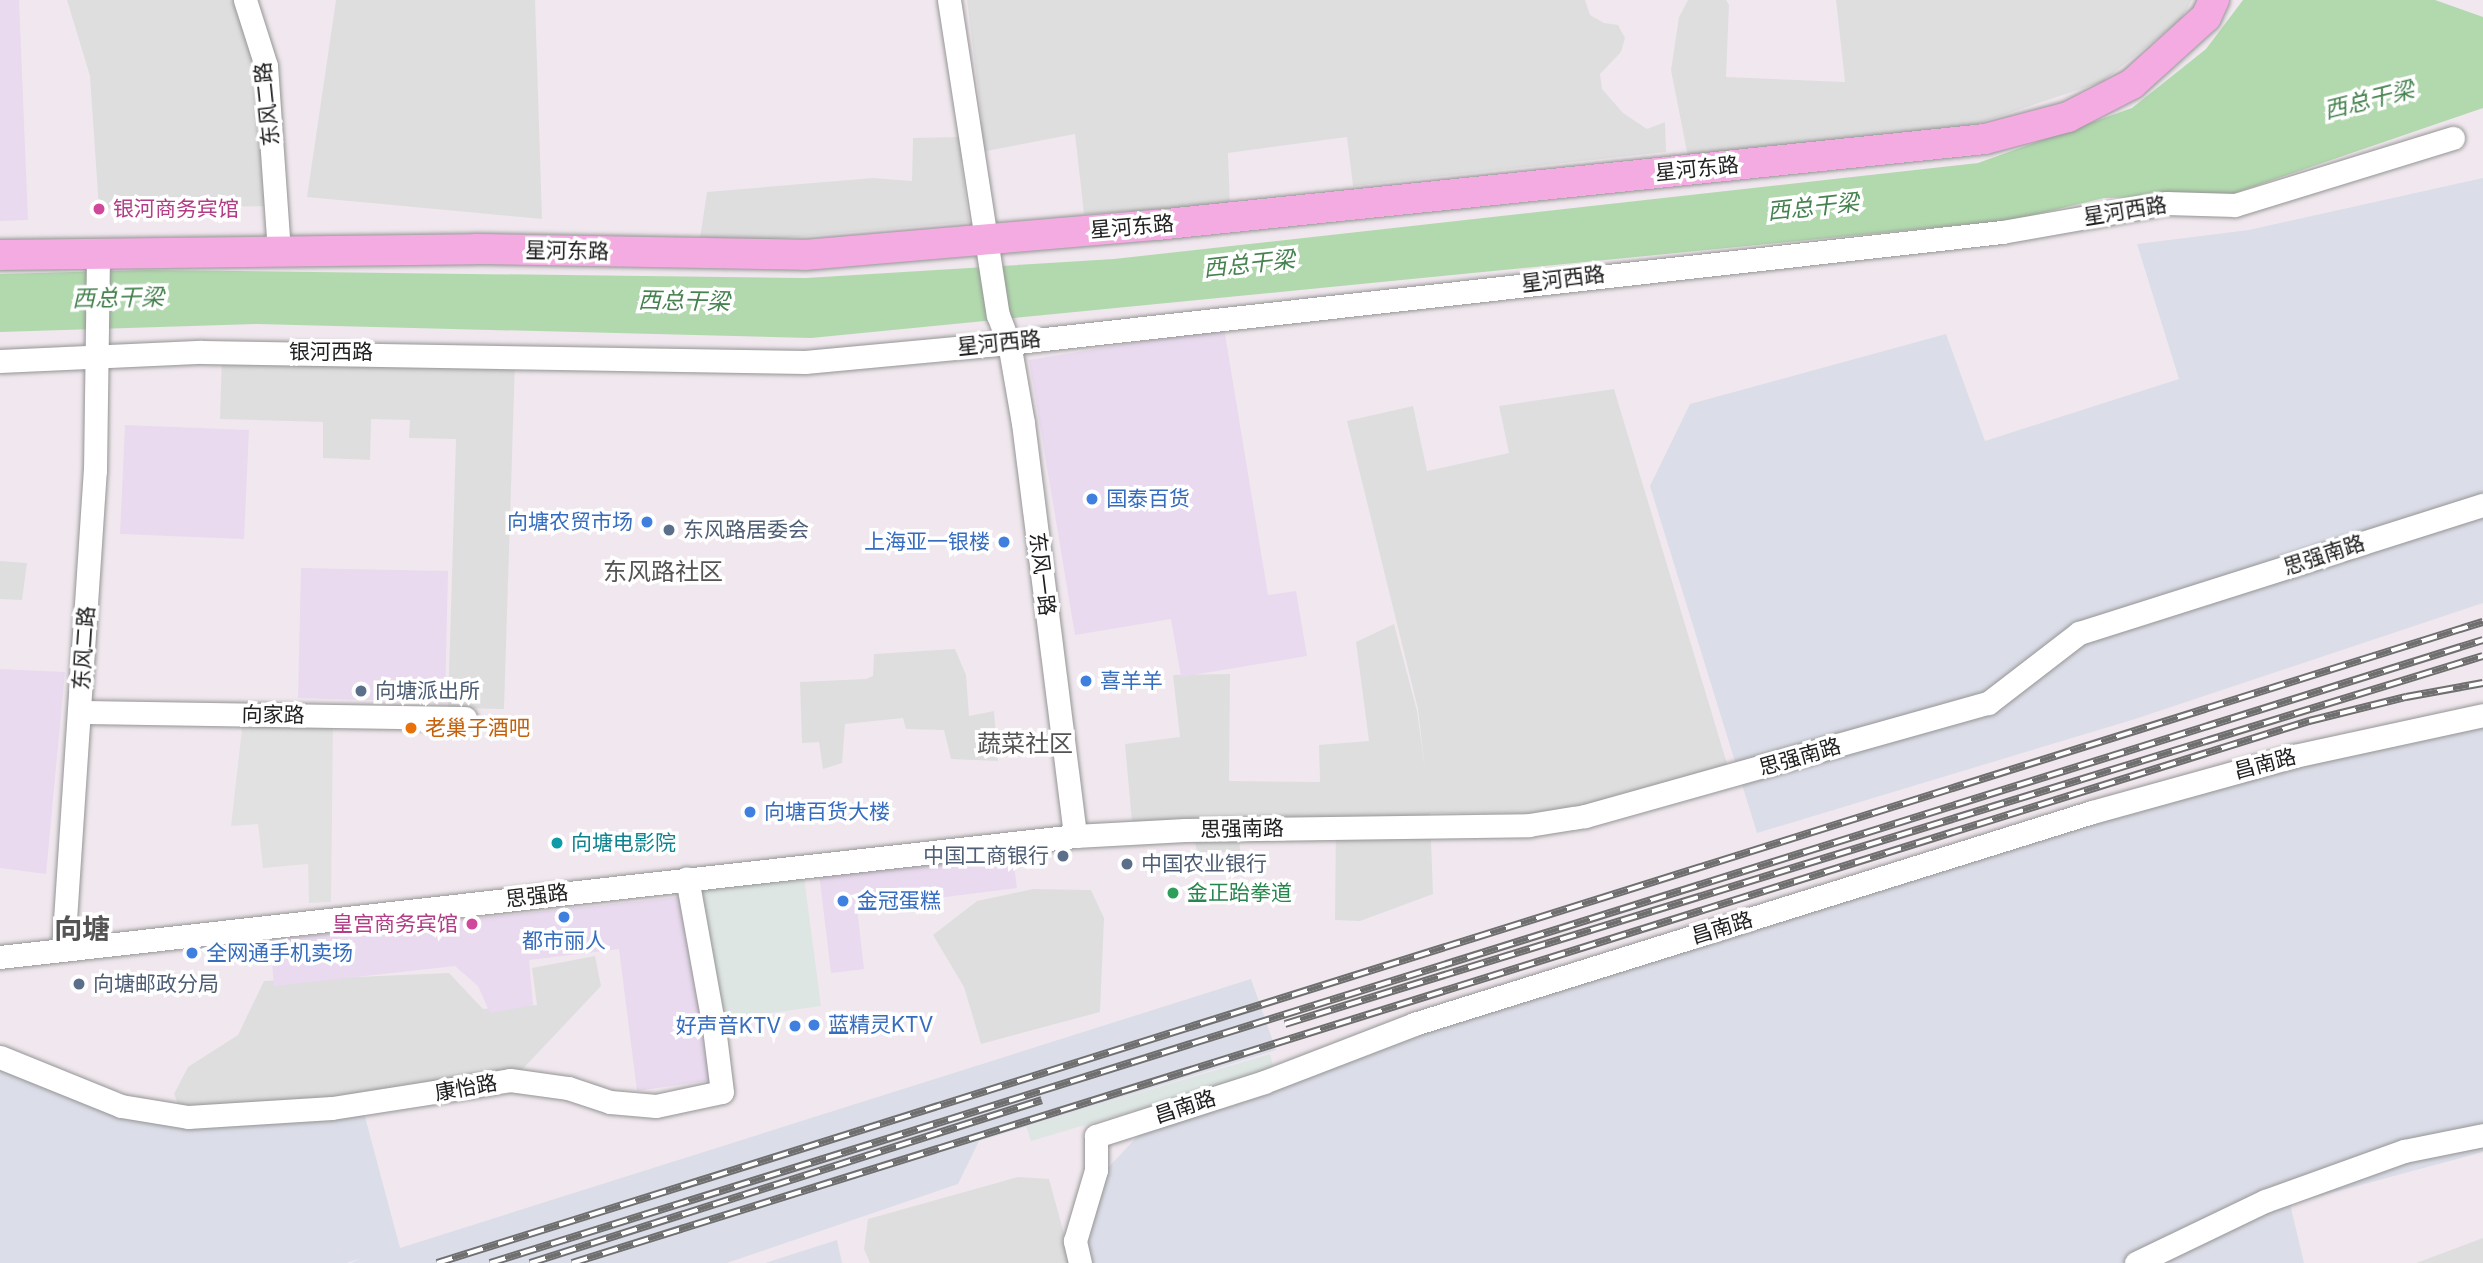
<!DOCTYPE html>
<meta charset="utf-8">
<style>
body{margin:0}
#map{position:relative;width:2483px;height:1263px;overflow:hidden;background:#f0e8ee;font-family:Inter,"Noto Sans SC",sans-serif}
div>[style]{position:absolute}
.residential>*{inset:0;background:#dededf}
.commercial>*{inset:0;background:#e9daef}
.industrial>*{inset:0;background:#dbdde8}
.parking>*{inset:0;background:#e1e1e1}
.plaza>*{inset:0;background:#dde6e3}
.water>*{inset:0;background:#b2d9ae}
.roads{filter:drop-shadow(0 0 2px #959595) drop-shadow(0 0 2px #959595)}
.minor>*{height:23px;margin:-11.5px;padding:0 11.5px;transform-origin:11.5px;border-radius:11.5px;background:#fff}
.major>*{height:30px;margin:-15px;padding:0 15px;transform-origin:15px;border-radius:15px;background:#f3abe2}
.rail>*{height:8px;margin-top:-4px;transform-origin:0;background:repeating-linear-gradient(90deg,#fff 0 16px,#6f6f6f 0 32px);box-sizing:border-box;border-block:2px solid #6f6f6f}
.dots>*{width:19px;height:19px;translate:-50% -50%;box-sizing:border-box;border:4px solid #fff;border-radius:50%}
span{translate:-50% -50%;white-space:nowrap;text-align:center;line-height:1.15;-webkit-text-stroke:7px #fff;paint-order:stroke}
.street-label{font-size:21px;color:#212121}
.hotel-label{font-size:21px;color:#b23c85}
.left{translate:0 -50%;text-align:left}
.right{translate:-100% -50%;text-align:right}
.shop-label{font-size:21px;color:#366cbe}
.service-label{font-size:21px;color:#4e5e75}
.food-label{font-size:21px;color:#c56008}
.culture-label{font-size:21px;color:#0d838f}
.leisure-label{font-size:21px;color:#27864d}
.water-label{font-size:23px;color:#45824f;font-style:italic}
.quarter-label{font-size:24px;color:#545454}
.district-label{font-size:28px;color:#545454;font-weight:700}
</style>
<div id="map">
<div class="residential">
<i style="clip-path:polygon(67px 0,239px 0,263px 85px,271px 206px,99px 209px,90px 76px)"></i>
<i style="clip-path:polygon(336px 0,535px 0,542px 219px,307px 197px)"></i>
<i style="clip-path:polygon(967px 0,1585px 0,1590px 15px,1604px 23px,1618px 25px,1625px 38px,1621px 52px,1600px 74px,1602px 89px,1623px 113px,1647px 129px,1665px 122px,1666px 152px,1353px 186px,1347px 137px,1228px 153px,1230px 205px,1084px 214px,1075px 134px,981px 152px,961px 162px,969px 222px,699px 245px,707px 192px,873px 178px,912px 181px,913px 138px,959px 137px,982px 121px)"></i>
<i style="clip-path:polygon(1688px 0,1726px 0,1729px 5px,1726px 77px,1845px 82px,1836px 0,2192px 0,2180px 20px,2102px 82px,1970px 126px,1688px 157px,1671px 70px,1679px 17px)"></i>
<i style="clip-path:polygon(222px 352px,515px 361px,504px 709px,448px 708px,456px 439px,409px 438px,410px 420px,371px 419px,370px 460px,323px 458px,323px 422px,220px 419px)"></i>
<i style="clip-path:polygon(1614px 389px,1728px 767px,1560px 814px,1430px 813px,1433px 894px,1360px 921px,1335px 920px,1336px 823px,1239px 821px,1240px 852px,1197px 852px,1192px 825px,1132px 822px,1125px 744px,1180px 737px,1173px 675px,1230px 674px,1229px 781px,1320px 782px,1319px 745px,1369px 741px,1356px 642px,1394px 624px,1417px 711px,1425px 769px,1418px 709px,1347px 421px,1413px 406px,1427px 471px,1509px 453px,1499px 406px)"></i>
<i style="clip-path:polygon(0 561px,27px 563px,22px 600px,0 599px)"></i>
<i style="clip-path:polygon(955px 649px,966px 675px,969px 716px,994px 711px,998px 761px,951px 759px,944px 730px,906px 729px,903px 718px,845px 724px,842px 763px,823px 769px,819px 742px,802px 743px,800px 682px,866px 679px,873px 676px,874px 654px)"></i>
<i style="clip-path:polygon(1033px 889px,1091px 890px,1104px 918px,1100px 1012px,981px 1044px,964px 987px,933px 935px,977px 901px)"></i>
<i style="clip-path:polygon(595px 956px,601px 986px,517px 1075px,253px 1110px,181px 1111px,174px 1094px,188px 1067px,238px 1035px,264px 981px,449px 973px,483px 1009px,537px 1005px,532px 968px)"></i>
<i style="clip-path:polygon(1018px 1177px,1049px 1179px,1072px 1263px,870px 1263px,864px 1249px,868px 1219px)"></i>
<i style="clip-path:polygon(2483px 1238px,2483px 1263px,2416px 1263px)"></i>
</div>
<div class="commercial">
<i style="clip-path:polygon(0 0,19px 0,28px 220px,0 221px)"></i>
<i style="clip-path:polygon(1224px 328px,1268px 595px,1296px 591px,1307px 656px,1181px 677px,1171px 619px,1075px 635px,1029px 360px)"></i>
<i style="clip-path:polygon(125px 425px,249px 430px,244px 539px,120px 534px)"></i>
<i style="clip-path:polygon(301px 568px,448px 571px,445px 702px,298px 698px)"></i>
<i style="clip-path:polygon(0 669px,65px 672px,46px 874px,0 868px)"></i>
<i style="clip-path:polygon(1012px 849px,1017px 888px,857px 908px,864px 969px,831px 973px,819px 873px)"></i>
<i style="clip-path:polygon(680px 897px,712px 1080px,637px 1091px,619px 949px,529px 960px,533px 1005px,490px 1013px,478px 986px,455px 966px,274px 986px,270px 940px)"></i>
</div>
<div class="industrial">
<i style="clip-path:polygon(2483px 178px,2483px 603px,2135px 719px,1757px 833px,1650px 486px,1690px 404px,1946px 334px,1985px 441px,2179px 379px,2137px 244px,2249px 230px)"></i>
<i style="clip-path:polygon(2483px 718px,2483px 1152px,2290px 1204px,2304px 1263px,1084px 1263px,1078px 1243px,1105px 1171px,1151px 1122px,1494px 1003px,2027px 835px)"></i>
<i style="clip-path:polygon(1251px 979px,1276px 1050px,979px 1141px,958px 1184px,727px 1263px,351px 1263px,362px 1258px,347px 1263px,0 1263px,0 1070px,94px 1106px,364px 1113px,400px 1248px)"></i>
<i style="clip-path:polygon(837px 1240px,842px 1263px,765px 1263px)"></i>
</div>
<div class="parking">
<i style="clip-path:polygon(243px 720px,333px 723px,331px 902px,309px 903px,308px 864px,263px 868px,258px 824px,231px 826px)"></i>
</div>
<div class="plaza">
<i style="clip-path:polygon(804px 877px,821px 1006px,715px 1021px,698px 891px)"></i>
<i style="clip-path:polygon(1270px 1054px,1274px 1069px,1031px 1141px,1026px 1126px)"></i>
</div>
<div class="water">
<i style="clip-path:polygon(2243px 0,2435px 0,2483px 17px,2483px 108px,2226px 196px,2104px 198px,2012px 220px,811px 338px,257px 324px,0 332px,0 274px,149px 270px,806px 278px,1114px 259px,1978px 163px,2132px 108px,2206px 49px)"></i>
</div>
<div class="roads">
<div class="minor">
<i style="left:245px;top:0;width:69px;rotate:72.3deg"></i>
<i style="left:266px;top:66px;width:187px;rotate:86deg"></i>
<i style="left:949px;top:0;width:319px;rotate:81.2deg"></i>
<i style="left:998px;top:315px;width:30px;rotate:69deg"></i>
<i style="left:1009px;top:343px;width:81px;rotate:80.1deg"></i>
<i style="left:1023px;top:423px;width:416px;rotate:82.8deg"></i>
<i style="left:0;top:361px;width:202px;rotate:-2.6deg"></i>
<i style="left:202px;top:352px;width:603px;rotate:0.95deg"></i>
<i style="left:805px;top:362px;width:205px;rotate:-5.3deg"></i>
<i style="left:1009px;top:343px;width:999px;rotate:-6.38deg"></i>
<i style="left:2002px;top:232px;width:167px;rotate:-10deg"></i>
<i style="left:2166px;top:203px;width:69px;rotate:1.7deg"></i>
<i style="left:2235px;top:205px;width:228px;rotate:-17.1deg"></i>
<i style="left:80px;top:712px;width:385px;rotate:0.9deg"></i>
<i style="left:63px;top:950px;width:480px;rotate:-86.2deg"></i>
<i style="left:95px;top:471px;width:215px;rotate:-89.2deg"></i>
<i style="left:0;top:957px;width:1082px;rotate:-6.42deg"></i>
<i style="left:1075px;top:836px;width:110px;rotate:-3.1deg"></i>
<i style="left:1185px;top:830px;width:344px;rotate:-0.8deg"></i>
<i style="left:1529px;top:825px;width:57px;rotate:-9.1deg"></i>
<i style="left:1585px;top:816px;width:419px;rotate:-15.7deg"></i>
<i style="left:1988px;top:703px;width:115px;rotate:-37.6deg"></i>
<i style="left:2079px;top:633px;width:424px;rotate:-17.6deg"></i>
<i style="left:0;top:1057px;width:131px;rotate:22deg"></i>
<i style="left:121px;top:1106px;width:68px;rotate:9.3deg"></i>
<i style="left:188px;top:1117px;width:144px;rotate:-3.6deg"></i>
<i style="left:332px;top:1108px;width:180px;rotate:-8.9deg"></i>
<i style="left:510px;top:1080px;width:59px;rotate:7.9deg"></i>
<i style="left:568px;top:1088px;width:44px;rotate:18.4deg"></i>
<i style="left:610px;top:1102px;width:46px;rotate:5deg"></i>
<i style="left:656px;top:1106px;width:67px;rotate:-12deg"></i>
<i style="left:722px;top:1092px;width:64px;rotate:-97.1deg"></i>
<i style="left:714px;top:1028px;width:152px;rotate:-100.2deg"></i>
<i style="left:1080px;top:1263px;width:23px;rotate:-103deg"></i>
<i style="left:1075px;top:1241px;width:74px;rotate:-73.5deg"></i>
<i style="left:1096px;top:1170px;width:34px;rotate:-90deg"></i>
<i style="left:1096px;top:1136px;width:176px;rotate:-17.8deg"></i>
<i style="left:1264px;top:1082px;width:161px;rotate:-21.1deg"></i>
<i style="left:1414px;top:1024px;width:710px;rotate:-17.36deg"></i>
<i style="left:2092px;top:812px;width:210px;rotate:-15.5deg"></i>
<i style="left:2294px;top:756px;width:193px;rotate:-12.2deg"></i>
<i style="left:2136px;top:1263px;width:143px;rotate:-25.7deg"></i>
<i style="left:2265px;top:1201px;width:148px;rotate:-19.8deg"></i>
<i style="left:2404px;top:1151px;width:81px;rotate:-11.4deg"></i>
</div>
<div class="major">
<i style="left:0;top:255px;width:476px;rotate:-0.7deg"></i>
<i style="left:476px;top:249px;width:329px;rotate:1deg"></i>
<i style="left:805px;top:255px;width:353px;rotate:-4.9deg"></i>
<i style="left:1157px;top:225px;width:832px;rotate:-5.93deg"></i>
<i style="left:1985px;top:139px;width:86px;rotate:-14.8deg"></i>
<i style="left:2068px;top:117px;width:72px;rotate:-27.3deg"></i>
<i style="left:2132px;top:84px;width:100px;rotate:-42.2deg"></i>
<i style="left:2206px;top:17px;width:19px;rotate:-65deg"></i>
</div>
</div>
<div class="rail">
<i style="left:1285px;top:1024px;width:1253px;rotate:-17.08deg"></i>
<i style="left:437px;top:1263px;width:2144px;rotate:-17.4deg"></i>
<i style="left:490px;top:1263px;width:2088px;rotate:-17.36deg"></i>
<i style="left:530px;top:1263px;width:537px;rotate:-17.66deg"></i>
<i style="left:572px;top:1263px;width:1820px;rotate:-17.33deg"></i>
<i style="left:2309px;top:721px;width:100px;rotate:-13.9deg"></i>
<i style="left:2406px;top:697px;width:78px;rotate:-10.3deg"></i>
</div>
<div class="dots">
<i style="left:99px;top:209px;background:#d1479c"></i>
<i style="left:1092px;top:499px;background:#3f7fe0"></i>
<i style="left:647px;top:522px;background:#3f7fe0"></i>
<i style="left:669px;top:530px;background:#5c6f8a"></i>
<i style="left:1004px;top:542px;background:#3f7fe0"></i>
<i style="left:1086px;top:681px;background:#3f7fe0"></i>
<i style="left:361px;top:691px;background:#5c6f8a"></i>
<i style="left:411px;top:728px;background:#e8710a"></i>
<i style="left:750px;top:812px;background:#3f7fe0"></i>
<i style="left:557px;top:843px;background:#0f9aa8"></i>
<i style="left:1063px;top:856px;background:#5c6f8a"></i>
<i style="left:1127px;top:864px;background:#5c6f8a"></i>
<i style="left:1173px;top:893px;background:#2e9e5b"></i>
<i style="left:843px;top:901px;background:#3f7fe0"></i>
<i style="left:564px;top:917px;background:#3f7fe0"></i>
<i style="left:472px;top:924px;background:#d1479c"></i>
<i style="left:192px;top:953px;background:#3f7fe0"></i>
<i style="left:79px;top:984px;background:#5c6f8a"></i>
<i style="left:814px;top:1025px;background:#3f7fe0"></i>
<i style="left:795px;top:1026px;background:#3f7fe0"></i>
</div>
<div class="street-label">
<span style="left:267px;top:104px;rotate:-96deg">东风二路</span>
<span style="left:1697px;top:169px;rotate:-6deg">星河东路</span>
<span style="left:2125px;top:211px;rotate:-9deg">星河西路</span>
<span style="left:1132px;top:227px;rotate:-5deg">星河东路</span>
<span style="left:567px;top:251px;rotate:1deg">星河东路</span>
<span style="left:1563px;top:279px;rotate:-7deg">星河西路</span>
<span style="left:999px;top:343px;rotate:-6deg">星河西路</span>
<span style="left:331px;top:352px">银河西路</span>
<span style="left:2324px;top:555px;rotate:-18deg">思强南路</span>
<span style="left:1042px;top:574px;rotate:83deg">东风一路</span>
<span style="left:84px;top:648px;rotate:-86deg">东风二路</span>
<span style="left:273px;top:715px;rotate:1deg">向家路</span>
<span style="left:1800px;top:757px;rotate:-16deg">思强南路</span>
<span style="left:2265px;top:764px;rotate:-15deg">昌南路</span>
<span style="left:1242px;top:829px;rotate:-1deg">思强南路</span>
<span style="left:537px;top:896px;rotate:-7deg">思强路</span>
<span style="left:1722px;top:928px;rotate:-17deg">昌南路</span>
<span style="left:466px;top:1088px;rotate:-10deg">康怡路</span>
<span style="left:1185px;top:1107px;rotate:-18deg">昌南路</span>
</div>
<div class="hotel-label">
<span class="left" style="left:113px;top:209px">银河商务宾馆</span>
<span class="right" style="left:458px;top:924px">皇宫商务宾馆</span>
</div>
<div class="shop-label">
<span class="left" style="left:1106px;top:499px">国泰百货</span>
<span class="right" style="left:633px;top:522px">向塘农贸市场</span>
<span class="right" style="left:990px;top:542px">上海亚一银楼</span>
<span class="left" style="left:1100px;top:681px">喜羊羊</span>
<span class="left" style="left:764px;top:812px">向塘百货大楼</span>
<span class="left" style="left:857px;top:901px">金冠蛋糕</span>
<span style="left:564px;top:941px">都市丽人</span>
<span class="left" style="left:206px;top:953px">全网通手机卖场</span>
<span class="left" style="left:828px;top:1025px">蓝精灵KTV</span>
<span class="right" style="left:781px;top:1026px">好声音KTV</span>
</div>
<div class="service-label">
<span class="left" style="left:683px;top:530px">东风路居委会</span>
<span class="left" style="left:375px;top:691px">向塘派出所</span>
<span class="right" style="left:1049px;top:856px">中国工商银行</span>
<span class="left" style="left:1141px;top:864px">中国农业银行</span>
<span class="left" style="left:93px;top:984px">向塘邮政分局</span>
</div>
<div class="food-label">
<span class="left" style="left:425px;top:728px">老巢子酒吧</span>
</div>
<div class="culture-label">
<span class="left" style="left:571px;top:843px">向塘电影院</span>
</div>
<div class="leisure-label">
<span class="left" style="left:1187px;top:893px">金正跆拳道</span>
</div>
<div class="water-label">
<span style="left:2369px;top:100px;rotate:-14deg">西总干梁</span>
<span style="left:1813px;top:207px;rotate:-6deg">西总干梁</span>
<span style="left:1249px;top:264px;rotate:-6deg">西总干梁</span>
<span style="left:118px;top:298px;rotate:-1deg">西总干梁</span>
<span style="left:684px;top:301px;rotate:1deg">西总干梁</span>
</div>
<div class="quarter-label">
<span style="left:663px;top:572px">东风路社区</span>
<span style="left:1025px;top:744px">蔬菜社区</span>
</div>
<div class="district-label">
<span style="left:82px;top:929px">向塘</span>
</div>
</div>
